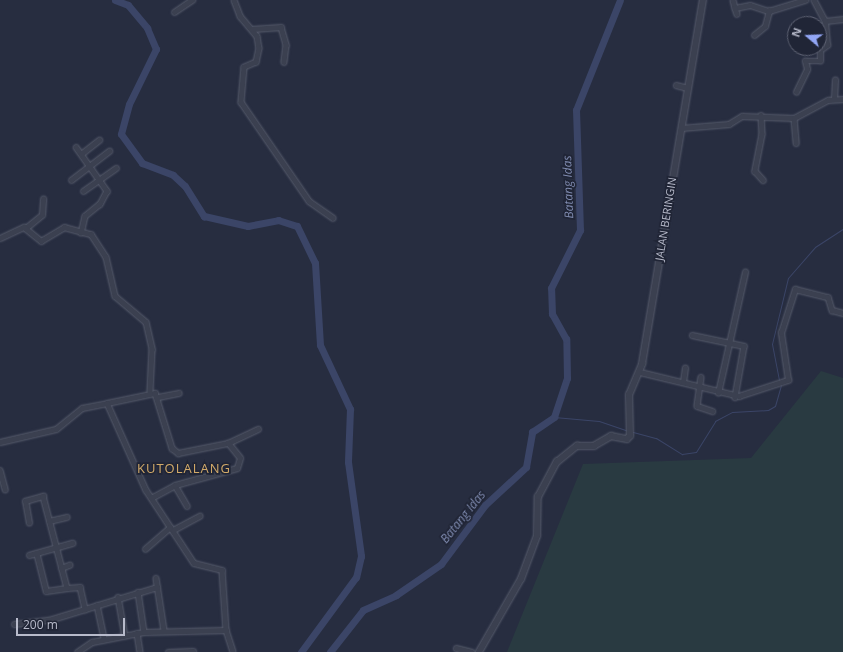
<!DOCTYPE html>
<style>
body{margin:0}
#map{position:relative;width:843px;height:652px;overflow:hidden;background:#272d40;font-family:"Open Sans",sans-serif}
div>[style]{position:absolute}
.green>*{inset:0;background:#293a41}
.stream>*{height:1px;margin:-0.5px;padding:0 0.5px;transform-origin:0.5px;border-radius:0.5px;background:#3b4567}
.river>*{height:7px;margin:-3.5px;padding:0 3.5px;transform-origin:3.5px;border-radius:3.5px;background:#3b4567}
.roads{filter:drop-shadow(0 0 1px #565b6b) drop-shadow(0 0 1px #565b6b)}
.minor>*{height:4.5px;margin:-2.25px;padding:0 2.25px;transform-origin:2.25px;border-radius:2.25px;background:#3b4050}
.tertiary>*{height:5.5px;margin:-2.75px;padding:0 2.75px;transform-origin:2.75px;border-radius:2.75px;background:#3b4050}
span{translate:-50% -50%;white-space:nowrap;text-align:center;line-height:1.15;-webkit-text-stroke:3.5px #202536;paint-order:stroke}
.street-label{font-size:11px;color:#b8bbcb}
.water-label{font-size:12px;color:#808cb1;font-style:italic}
.quarter-label{font-size:13px;color:#d3ab6a;letter-spacing:1px}
.north{position:absolute;left:787px;top:16px;width:40px;height:40px;box-sizing:border-box;background:#202536;border:1px solid #5d6172;border-radius:50%;rotate:289deg;font-size:11px;font-weight:700;line-height:16px;text-align:center;color:#b8bbcb}
.north::after{content:'';display:block;margin:auto;width:14px;height:18px;background:#92a6f5;clip-path:polygon(50% 0,100% 100%,50% 72%,0 100%)}
.scale{position:absolute;left:16px;top:618px;width:109px;height:18px;box-sizing:border-box;border:2px solid #b8bbcb;border-top:0;padding-left:5px;font-size:12px;line-height:14px;white-space:nowrap;color:#b8bbcb;-webkit-text-stroke:3px #202536;paint-order:stroke}
</style>
<div id="map">
<div class="green">
<i style="clip-path:polygon(821px 371px,843px 378px,843px 652px,507px 652px,583px 464px,751px 458px)"></i>
</div>
<div class="stream">
<i style="left:779px;top:380px;width:37px;rotate:-101deg"></i>
<i style="left:772px;top:344px;width:68px;rotate:-76.4deg"></i>
<i style="left:788px;top:278px;width:41px;rotate:-48.9deg"></i>
<i style="left:815px;top:247px;width:33px;rotate:-33deg"></i>
<i style="left:554px;top:417px;width:45px;rotate:5.1deg"></i>
<i style="left:599px;top:421px;width:31px;rotate:19deg"></i>
<i style="left:633px;top:432px;width:24px;rotate:15deg"></i>
<i style="left:656px;top:438px;width:31px;rotate:32deg"></i>
<i style="left:682px;top:454px;width:14px;rotate:-8deg"></i>
<i style="left:696px;top:452px;width:36px;rotate:-58deg"></i>
<i style="left:715px;top:421px;width:19px;rotate:-28deg"></i>
<i style="left:732px;top:412px;width:36px;rotate:-3deg"></i>
<i style="left:768px;top:410px;width:8px;rotate:-30deg"></i>
<i style="left:775px;top:406px;width:22px;rotate:-74deg"></i>
</div>
<div class="river">
<i style="left:115px;top:0;width:14px;rotate:21deg"></i>
<i style="left:128px;top:5px;width:30px;rotate:50deg"></i>
<i style="left:147px;top:28px;width:23px;rotate:67deg"></i>
<i style="left:156px;top:49px;width:61px;rotate:116.1deg"></i>
<i style="left:129px;top:104px;width:31px;rotate:105deg"></i>
<i style="left:121px;top:134px;width:36px;rotate:54deg"></i>
<i style="left:142px;top:163px;width:33px;rotate:21deg"></i>
<i style="left:173px;top:175px;width:16px;rotate:43deg"></i>
<i style="left:185px;top:186px;width:36px;rotate:58deg"></i>
<i style="left:204px;top:216px;width:45px;rotate:12.8deg"></i>
<i style="left:248px;top:226px;width:31px;rotate:-11deg"></i>
<i style="left:278px;top:220px;width:20px;rotate:18deg"></i>
<i style="left:297px;top:226px;width:41px;rotate:64.1deg"></i>
<i style="left:315px;top:263px;width:82px;rotate:86.5deg"></i>
<i style="left:320px;top:345px;width:71px;rotate:64.9deg"></i>
<i style="left:350px;top:409px;width:53px;rotate:92.2deg"></i>
<i style="left:348px;top:462px;width:95px;rotate:82.1deg"></i>
<i style="left:361px;top:556px;width:22px;rotate:103deg"></i>
<i style="left:356px;top:577px;width:93px;rotate:126.3deg"></i>
<i style="left:330px;top:652px;width:53px;rotate:-51.8deg"></i>
<i style="left:363px;top:610px;width:36px;rotate:-24deg"></i>
<i style="left:396px;top:595px;width:55px;rotate:-34.6deg"></i>
<i style="left:441px;top:564px;width:74px;rotate:-53.3deg"></i>
<i style="left:485px;top:505px;width:56px;rotate:-42.8deg"></i>
<i style="left:526px;top:467px;width:36px;rotate:-80deg"></i>
<i style="left:532px;top:432px;width:27px;rotate:-34deg"></i>
<i style="left:554px;top:417px;width:41px;rotate:-71.6deg"></i>
<i style="left:567px;top:378px;width:39px;rotate:-91deg"></i>
<i style="left:566px;top:339px;width:29px;rotate:-119deg"></i>
<i style="left:552px;top:314px;width:26px;rotate:-92deg"></i>
<i style="left:551px;top:288px;width:65px;rotate:-63.4deg"></i>
<i style="left:580px;top:230px;width:120px;rotate:-91.9deg"></i>
<i style="left:576px;top:110px;width:118px;rotate:-68.2deg"></i>
</div>
<div class="roads">
<div class="minor">
<i style="left:234px;top:0;width:17px;rotate:69deg"></i>
<i style="left:240px;top:16px;width:26px;rotate:50deg"></i>
<i style="left:257px;top:36px;width:12px;rotate:81deg"></i>
<i style="left:259px;top:48px;width:14px;rotate:102deg"></i>
<i style="left:256px;top:62px;width:13px;rotate:157deg"></i>
<i style="left:244px;top:67px;width:35px;rotate:95deg"></i>
<i style="left:241px;top:102px;width:120px;rotate:55.5deg"></i>
<i style="left:309px;top:201px;width:29px;rotate:35deg"></i>
<i style="left:733px;top:0;width:8px;rotate:76deg"></i>
<i style="left:735px;top:8px;width:15px;rotate:-11deg"></i>
<i style="left:750px;top:5px;width:20px;rotate:18deg"></i>
<i style="left:769px;top:11px;width:38px;rotate:-17deg"></i>
<i style="left:814px;top:0;width:24px;rotate:62deg"></i>
<i style="left:825px;top:21px;width:18px;rotate:-6deg"></i>
<i style="left:735px;top:8px;width:6px;rotate:72deg"></i>
<i style="left:174px;top:12px;width:22px;rotate:-34deg"></i>
<i style="left:252px;top:29px;width:29px;rotate:-4deg"></i>
<i style="left:281px;top:27px;width:19px;rotate:74deg"></i>
<i style="left:286px;top:45px;width:17px;rotate:97deg"></i>
<i style="left:754px;top:35px;width:14px;rotate:-39deg"></i>
<i style="left:765px;top:26px;width:16px;rotate:-75deg"></i>
<i style="left:676px;top:85px;width:12px;rotate:14deg"></i>
<i style="left:796px;top:92px;width:25px;rotate:-64deg"></i>
<i style="left:807px;top:69px;width:8px;rotate:-104deg"></i>
<i style="left:805px;top:61px;width:15px"></i>
<i style="left:820px;top:61px;width:11px;rotate:-90deg"></i>
<i style="left:820px;top:50px;width:9px;rotate:-36deg"></i>
<i style="left:827px;top:45px;width:24px;rotate:-95deg"></i>
<i style="left:834px;top:99px;width:19px;rotate:-87deg"></i>
<i style="left:761px;top:115px;width:19px;rotate:87deg"></i>
<i style="left:762px;top:134px;width:38px;rotate:101deg"></i>
<i style="left:755px;top:171px;width:12px;rotate:48deg"></i>
<i style="left:794px;top:118px;width:25px;rotate:85deg"></i>
<i style="left:681px;top:128px;width:48px;rotate:-4.8deg"></i>
<i style="left:729px;top:124px;width:15px;rotate:-32deg"></i>
<i style="left:742px;top:116px;width:52px;rotate:2.2deg"></i>
<i style="left:794px;top:118px;width:38px;rotate:-28deg"></i>
<i style="left:828px;top:100px;width:15px;rotate:-4deg"></i>
<i style="left:76px;top:147px;width:54px;rotate:54.8deg"></i>
<i style="left:107px;top:191px;width:15px;rotate:118deg"></i>
<i style="left:100px;top:204px;width:19px;rotate:141deg"></i>
<i style="left:85px;top:216px;width:17px;rotate:103deg"></i>
<i style="left:81px;top:154px;width:23px;rotate:-38deg"></i>
<i style="left:71px;top:180px;width:48px;rotate:-37.3deg"></i>
<i style="left:83px;top:191px;width:40px;rotate:-34.9deg"></i>
<i style="left:27px;top:227px;width:19px;rotate:-39deg"></i>
<i style="left:42px;top:215px;width:16px;rotate:-86deg"></i>
<i style="left:0;top:238px;width:26px;rotate:-25deg"></i>
<i style="left:24px;top:227px;width:22px;rotate:39deg"></i>
<i style="left:41px;top:241px;width:27px;rotate:-31deg"></i>
<i style="left:64px;top:227px;width:28px;rotate:15deg"></i>
<i style="left:91px;top:234px;width:27px;rotate:57deg"></i>
<i style="left:106px;top:257px;width:40px;rotate:77deg"></i>
<i style="left:115px;top:296px;width:40px;rotate:40deg"></i>
<i style="left:146px;top:322px;width:28px;rotate:77deg"></i>
<i style="left:152px;top:349px;width:42px;rotate:92.7deg"></i>
<i style="left:692px;top:335px;width:53px;rotate:11.9deg"></i>
<i style="left:744px;top:346px;width:52px;rotate:100deg"></i>
<i style="left:640px;top:372px;width:102px;rotate:13.6deg"></i>
<i style="left:739px;top:396px;width:52px;rotate:-18.1deg"></i>
<i style="left:788px;top:380px;width:48px;rotate:-98.5deg"></i>
<i style="left:781px;top:333px;width:46px;rotate:-72.3deg"></i>
<i style="left:795px;top:289px;width:34px;rotate:14deg"></i>
<i style="left:828px;top:297px;width:14px;rotate:73deg"></i>
<i style="left:832px;top:310px;width:11px;rotate:15deg"></i>
<i style="left:701px;top:377px;width:29px;rotate:98deg"></i>
<i style="left:697px;top:406px;width:16px;rotate:18deg"></i>
<i style="left:683px;top:382px;width:14px;rotate:-82deg"></i>
<i style="left:718px;top:393px;width:124px;rotate:-77.4deg"></i>
<i style="left:158px;top:397px;width:21px;rotate:-11deg"></i>
<i style="left:107px;top:403px;width:49px;rotate:-11.8deg"></i>
<i style="left:155px;top:393px;width:58px;rotate:72.8deg"></i>
<i style="left:172px;top:448px;width:8px;rotate:40deg"></i>
<i style="left:178px;top:453px;width:51px;rotate:-11.3deg"></i>
<i style="left:228px;top:443px;width:33px;rotate:-25deg"></i>
<i style="left:0;top:442px;width:57px;rotate:-13.1deg"></i>
<i style="left:56px;top:429px;width:33px;rotate:-39deg"></i>
<i style="left:82px;top:408px;width:25px;rotate:-11deg"></i>
<i style="left:107px;top:403px;width:95px;rotate:65.9deg"></i>
<i style="left:146px;top:490px;width:87px;rotate:56.7deg"></i>
<i style="left:194px;top:563px;width:29px;rotate:14deg"></i>
<i style="left:222px;top:570px;width:60px;rotate:86.2deg"></i>
<i style="left:226px;top:630px;width:22px;rotate:72deg"></i>
<i style="left:0;top:470px;width:20px;rotate:75deg"></i>
<i style="left:175px;top:485px;width:24px;rotate:60deg"></i>
<i style="left:151px;top:498px;width:27px;rotate:-28deg"></i>
<i style="left:175px;top:485px;width:64px;rotate:-15.3deg"></i>
<i style="left:237px;top:468px;width:10px;rotate:-73deg"></i>
<i style="left:240px;top:458px;width:19px;rotate:-129deg"></i>
<i style="left:49px;top:521px;width:18px;rotate:-13deg"></i>
<i style="left:29px;top:523px;width:22px;rotate:-100deg"></i>
<i style="left:25px;top:501px;width:19px;rotate:-16deg"></i>
<i style="left:43px;top:496px;width:95px;rotate:75.4deg"></i>
<i style="left:67px;top:588px;width:13px;rotate:-4deg"></i>
<i style="left:80px;top:587px;width:23px;rotate:77deg"></i>
<i style="left:173px;top:530px;width:30px;rotate:-28deg"></i>
<i style="left:145px;top:549px;width:33px;rotate:-41deg"></i>
<i style="left:37px;top:554px;width:38px;rotate:76deg"></i>
<i style="left:46px;top:591px;width:21px;rotate:-8deg"></i>
<i style="left:29px;top:555px;width:45px;rotate:-15.6deg"></i>
<i style="left:61px;top:568px;width:9px;rotate:-21deg"></i>
<i style="left:156px;top:578px;width:53px;rotate:81.3deg"></i>
<i style="left:138px;top:592px;width:40px;rotate:81.5deg"></i>
<i style="left:118px;top:597px;width:39px;rotate:80deg"></i>
<i style="left:97px;top:605px;width:35px;rotate:78deg"></i>
<i style="left:14px;top:624px;width:35px;rotate:-7deg"></i>
<i style="left:49px;top:620px;width:113px;rotate:-17deg"></i>
<i style="left:137px;top:633px;width:19px;rotate:81deg"></i>
<i style="left:456px;top:648px;width:16px;rotate:14deg"></i>
<i style="left:77px;top:652px;width:18px;rotate:-34deg"></i>
<i style="left:92px;top:642px;width:53px;rotate:-10.9deg"></i>
<i style="left:144px;top:632px;width:82px;rotate:-1.4deg"></i>
<i style="left:168px;top:652px;width:25px;rotate:-2deg"></i>
</div>
<div class="tertiary">
<i style="left:479px;top:652px;width:84px;rotate:-60.1deg"></i>
<i style="left:521px;top:579px;width:46px;rotate:-69.6deg"></i>
<i style="left:537px;top:536px;width:39px;rotate:-89deg"></i>
<i style="left:538px;top:497px;width:40px;rotate:-62deg"></i>
<i style="left:557px;top:462px;width:26px;rotate:-39deg"></i>
<i style="left:577px;top:446px;width:17px"></i>
<i style="left:594px;top:446px;width:20px;rotate:-30deg"></i>
<i style="left:611px;top:436px;width:16px;rotate:11deg"></i>
<i style="left:627px;top:439px;width:4px;rotate:-45deg"></i>
<i style="left:630px;top:436px;width:41px;rotate:-91.4deg"></i>
<i style="left:629px;top:395px;width:34px;rotate:-67deg"></i>
<i style="left:642px;top:364px;width:369px;rotate:-80.5deg"></i>
</div>
</div>
<div class="street-label">
<span style="left:666px;top:219px;rotate:-81deg">JALAN BERINGIN</span>
</div>
<div class="water-label">
<span style="left:568px;top:187px;rotate:-92deg">Batang Idas</span>
<span style="left:463px;top:517px;rotate:-51deg">Batang Idas</span>
</div>
<div class="quarter-label">
<span style="left:184px;top:468px">KUTOLALANG</span>
</div>
<div class="north">N</div>
<div class="scale">200 m</div>
</div>
